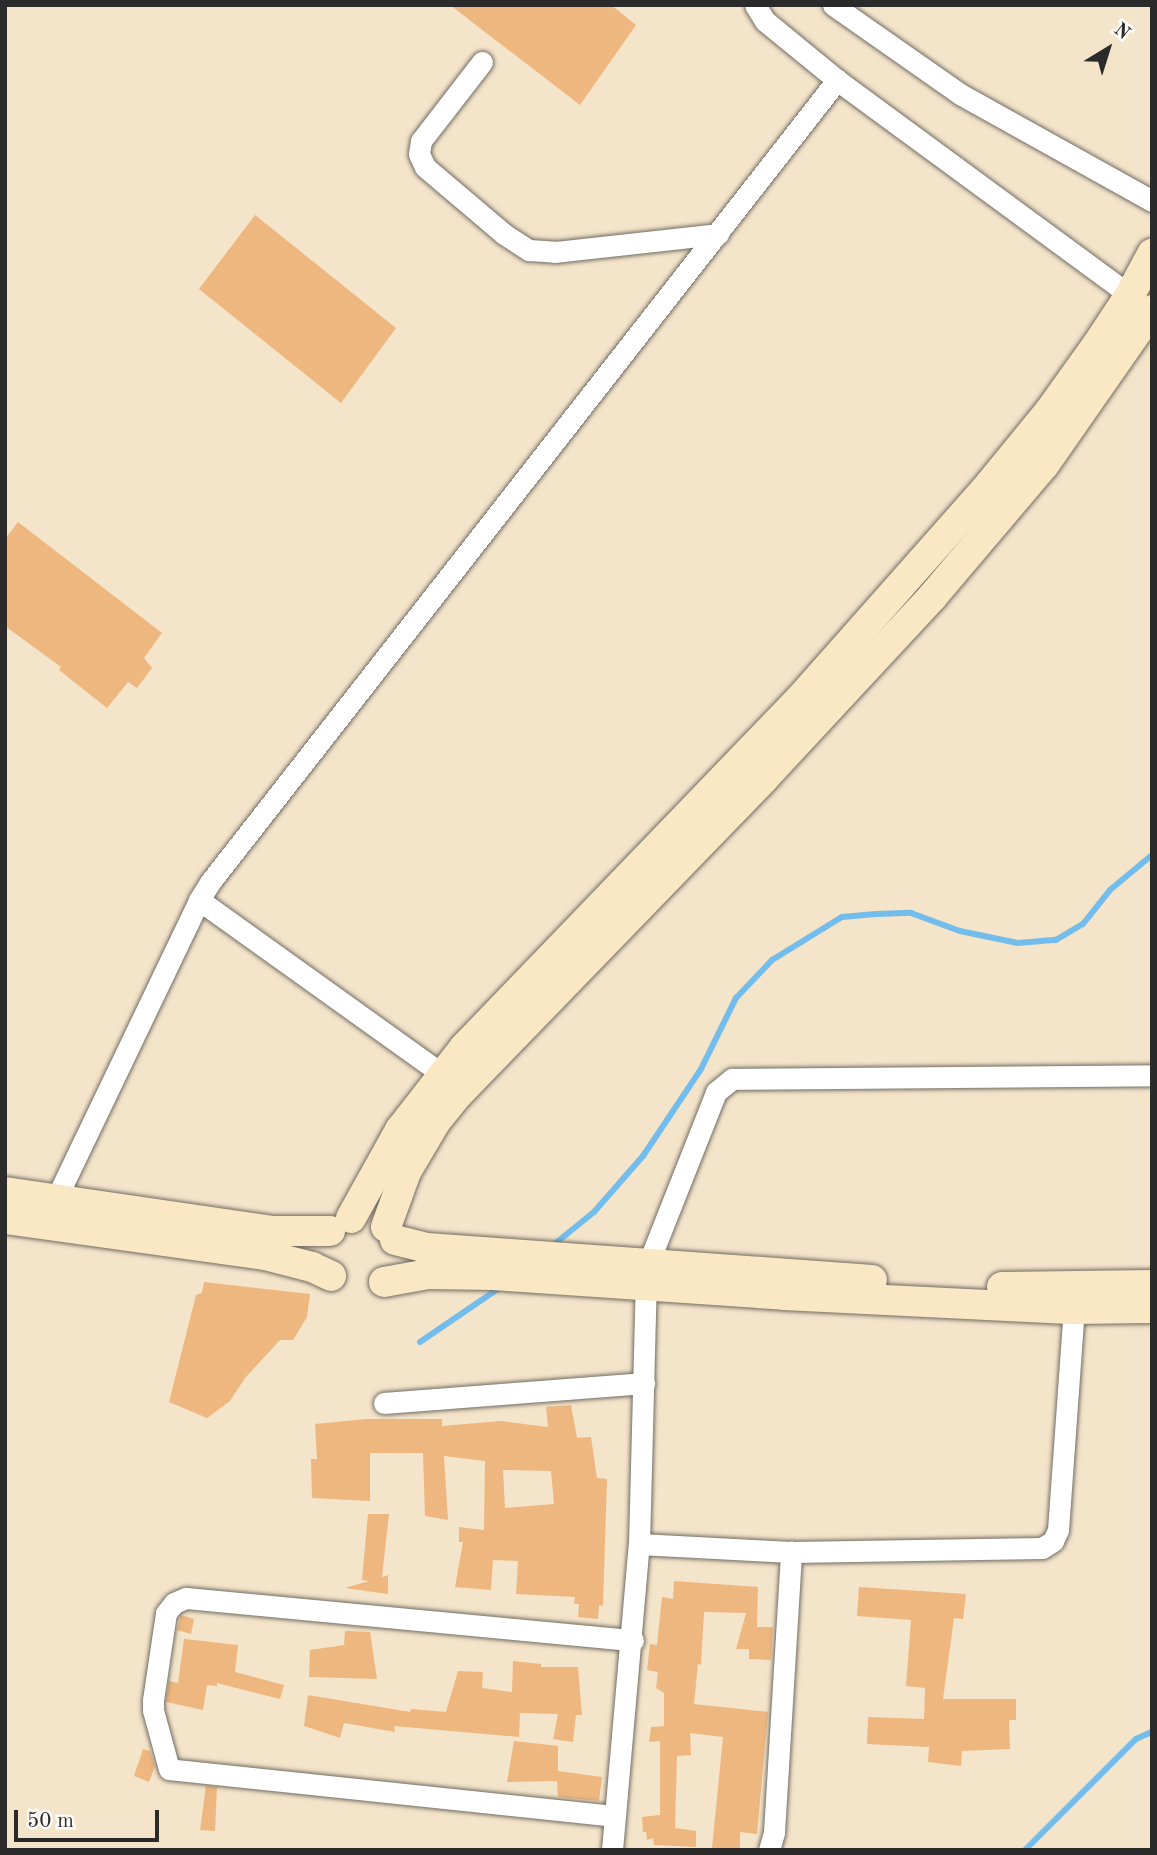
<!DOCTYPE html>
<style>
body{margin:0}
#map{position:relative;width:1157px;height:1855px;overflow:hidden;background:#f4e4ca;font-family:"Old Standard TT",serif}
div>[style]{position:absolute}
.stream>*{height:6px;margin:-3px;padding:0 3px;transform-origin:3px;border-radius:3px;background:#73bdec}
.building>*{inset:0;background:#eeb77f}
.roads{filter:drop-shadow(0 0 2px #716c63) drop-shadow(0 0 2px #716c63)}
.minor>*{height:21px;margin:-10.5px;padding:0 10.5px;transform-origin:10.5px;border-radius:10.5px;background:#fff}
.secondary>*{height:30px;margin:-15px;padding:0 15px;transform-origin:15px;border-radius:15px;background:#fae7c3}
span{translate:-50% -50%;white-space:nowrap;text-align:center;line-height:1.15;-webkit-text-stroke:5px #fdfcf7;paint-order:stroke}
.frame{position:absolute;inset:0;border:7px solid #2b2b2b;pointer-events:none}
.north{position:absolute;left:1073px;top:14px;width:70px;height:70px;-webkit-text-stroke:5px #fdfcf7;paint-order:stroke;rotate:38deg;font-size:19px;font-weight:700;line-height:28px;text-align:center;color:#2b2b2b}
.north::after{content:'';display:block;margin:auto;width:24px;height:32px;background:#2b2b2b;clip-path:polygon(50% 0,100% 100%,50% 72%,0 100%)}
.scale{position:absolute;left:14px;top:1810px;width:145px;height:32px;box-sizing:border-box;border:4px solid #2b2b2b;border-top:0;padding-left:9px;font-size:21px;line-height:24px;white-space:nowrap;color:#2b2b2b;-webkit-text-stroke:5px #fdfcf7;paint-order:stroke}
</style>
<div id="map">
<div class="stream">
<i style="left:552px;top:1246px;width:54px;rotate:-39deg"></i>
<i style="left:594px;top:1212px;width:74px;rotate:-48.8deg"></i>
<i style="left:643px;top:1156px;width:105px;rotate:-56.3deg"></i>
<i style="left:701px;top:1069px;width:79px;rotate:-63.8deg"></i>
<i style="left:736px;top:998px;width:52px;rotate:-46.5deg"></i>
<i style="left:772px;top:960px;width:82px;rotate:-31.6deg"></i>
<i style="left:842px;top:917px;width:34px;rotate:-5deg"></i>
<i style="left:876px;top:914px;width:35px;rotate:-2deg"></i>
<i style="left:911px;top:913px;width:52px;rotate:20.2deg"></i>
<i style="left:960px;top:931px;width:59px;rotate:11.7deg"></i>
<i style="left:1018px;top:943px;width:38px;rotate:-5deg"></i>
<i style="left:1056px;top:940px;width:31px;rotate:-31deg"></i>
<i style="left:1083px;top:924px;width:43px;rotate:-51.5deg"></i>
<i style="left:1110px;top:890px;width:55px;rotate:-39.8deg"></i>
<i style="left:420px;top:1342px;width:99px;rotate:-34.3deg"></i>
<i style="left:1025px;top:1850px;width:157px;rotate:-45deg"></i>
<i style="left:1136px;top:1739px;width:17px;rotate:-24deg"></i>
</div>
<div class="building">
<i style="clip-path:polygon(450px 5px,611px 5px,636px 25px,580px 105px)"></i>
<i style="clip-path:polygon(255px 215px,396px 328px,341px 403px,199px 289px)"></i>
<i style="clip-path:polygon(18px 522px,162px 633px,144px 658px,152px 668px,137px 688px,128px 682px,107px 708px,59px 670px,61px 667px,5px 626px,5px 539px)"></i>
<i style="clip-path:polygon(204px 1282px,310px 1294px,307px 1317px,293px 1340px,280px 1340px,245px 1378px,230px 1401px,207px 1418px,169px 1402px,196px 1295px,202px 1293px)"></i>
<i style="clip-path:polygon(evenodd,571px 1405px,577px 1438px,591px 1437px,597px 1478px,607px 1479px,603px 1606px,599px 1605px,598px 1619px,578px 1617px,579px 1604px,574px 1604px,575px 1597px,516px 1594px,518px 1561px,493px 1560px,491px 1590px,455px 1587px,463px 1542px,459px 1542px,459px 1527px,484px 1530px,485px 1461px,444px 1456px,448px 1520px,425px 1516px,423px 1453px,370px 1453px,370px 1501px,312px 1498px,311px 1459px,317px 1459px,315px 1424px,366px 1419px,442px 1419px,442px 1426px,501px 1421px,548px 1427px,546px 1407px,571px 1405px,503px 1470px,551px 1471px,554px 1504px,505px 1508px,503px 1470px)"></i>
<i style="clip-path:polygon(368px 1514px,389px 1514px,382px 1577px,388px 1575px,388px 1594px,345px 1588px,369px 1581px,362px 1580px)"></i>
<i style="clip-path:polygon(674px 1581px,758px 1587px,757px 1627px,773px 1627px,771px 1660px,749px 1659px,749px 1649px,736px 1649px,746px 1613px,704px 1612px,701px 1665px,698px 1664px,694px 1704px,768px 1712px,757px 1834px,740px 1832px,740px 1849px,712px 1848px,723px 1737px,690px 1733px,691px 1755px,677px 1756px,675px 1828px,696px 1831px,696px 1847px,654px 1845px,653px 1838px,647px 1840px,646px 1832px,643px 1832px,642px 1817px,660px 1815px,660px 1741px,649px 1742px,651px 1727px,664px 1726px,664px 1693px,656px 1688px,658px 1672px,647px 1670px,650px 1644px,657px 1645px,662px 1597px,673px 1599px)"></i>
<i style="clip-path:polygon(859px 1587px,966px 1594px,963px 1619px,954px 1618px,943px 1699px,1016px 1699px,1016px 1720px,1009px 1720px,1010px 1749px,962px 1751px,961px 1766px,928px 1762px,929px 1747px,867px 1744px,868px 1717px,924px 1719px,925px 1688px,906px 1686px,911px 1620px,857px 1616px)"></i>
<i style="clip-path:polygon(181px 1615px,194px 1619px,191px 1634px,177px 1630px)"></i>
<i style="clip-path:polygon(345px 1631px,370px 1632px,377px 1679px,309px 1677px,310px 1650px,344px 1645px)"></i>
<i style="clip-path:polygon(184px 1639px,238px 1645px,235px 1672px,284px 1685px,280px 1699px,217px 1683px,217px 1686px,207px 1685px,203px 1710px,166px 1702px,169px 1681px,178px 1683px)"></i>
<i style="clip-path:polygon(513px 1661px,541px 1664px,541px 1667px,578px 1667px,582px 1715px,576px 1715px,573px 1742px,553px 1739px,558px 1714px,520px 1713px,519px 1737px,394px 1726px,395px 1732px,344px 1723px,340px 1738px,304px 1726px,308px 1695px,410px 1712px,411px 1709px,446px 1712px,458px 1671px,483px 1672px,482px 1688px,512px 1692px)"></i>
<i style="clip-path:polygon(514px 1741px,558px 1746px,558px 1771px,602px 1777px,599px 1801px,558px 1797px,557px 1781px,507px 1782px)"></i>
<i style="clip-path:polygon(143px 1749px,150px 1751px,155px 1766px,149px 1782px,134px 1776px)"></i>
<i style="clip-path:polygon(206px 1786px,217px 1787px,215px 1831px,200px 1830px)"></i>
</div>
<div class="roads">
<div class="minor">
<i style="left:755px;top:5px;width:19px;rotate:58deg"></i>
<i style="left:765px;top:21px;width:93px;rotate:39.3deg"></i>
<i style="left:837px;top:80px;width:363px;rotate:36.3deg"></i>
<i style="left:833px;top:5px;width:155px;rotate:35deg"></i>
<i style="left:960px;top:94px;width:220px;rotate:29.1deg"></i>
<i style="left:482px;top:62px;width:100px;rotate:127.7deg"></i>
<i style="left:421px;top:141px;width:13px;rotate:99deg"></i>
<i style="left:419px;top:154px;width:14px;rotate:65deg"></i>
<i style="left:425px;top:167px;width:104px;rotate:40.3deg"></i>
<i style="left:504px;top:234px;width:30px;rotate:33deg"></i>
<i style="left:529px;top:250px;width:26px;rotate:4deg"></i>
<i style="left:555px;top:252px;width:164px;rotate:-6.3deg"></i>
<i style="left:199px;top:900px;width:299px;rotate:35.6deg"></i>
<i style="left:55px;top:1201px;width:334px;rotate:-64.4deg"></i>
<i style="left:199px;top:900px;width:22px;rotate:-58deg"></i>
<i style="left:211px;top:881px;width:1017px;rotate:-51.99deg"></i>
<i style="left:648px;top:1264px;width:185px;rotate:-68.4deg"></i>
<i style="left:716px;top:1092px;width:21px;rotate:-39deg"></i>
<i style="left:732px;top:1079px;width:420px;rotate:-0.5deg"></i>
<i style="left:384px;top:1403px;width:261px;rotate:-4.4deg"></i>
<i style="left:639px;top:1544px;width:152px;rotate:3deg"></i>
<i style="left:791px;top:1552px;width:251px;rotate:-0.9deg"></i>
<i style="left:1042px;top:1548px;width:13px;rotate:-32deg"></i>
<i style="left:1053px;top:1541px;width:12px;rotate:-66deg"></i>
<i style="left:1058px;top:1530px;width:222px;rotate:-85.9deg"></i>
<i style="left:615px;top:1816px;width:448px;rotate:-174deg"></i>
<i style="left:169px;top:1769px;width:61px;rotate:-105.2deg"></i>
<i style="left:153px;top:1710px;width:10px;rotate:-90deg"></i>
<i style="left:153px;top:1700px;width:88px;rotate:-81.5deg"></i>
<i style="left:166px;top:1613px;width:13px;rotate:-51deg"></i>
<i style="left:174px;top:1603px;width:13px;rotate:-23deg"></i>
<i style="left:186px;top:1598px;width:449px;rotate:5.4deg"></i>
<i style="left:612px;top:1850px;width:307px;rotate:-85deg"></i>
<i style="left:639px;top:1544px;width:260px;rotate:-88.5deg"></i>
<i style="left:769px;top:1850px;width:19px;rotate:-74deg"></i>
<i style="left:774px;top:1832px;width:281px;rotate:-86.5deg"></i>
</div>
<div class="secondary">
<i style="left:5px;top:1192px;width:271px;rotate:8.3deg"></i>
<i style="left:273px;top:1231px;width:57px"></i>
<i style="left:351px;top:1218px;width:101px;rotate:-60.9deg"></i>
<i style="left:400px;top:1130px;width:104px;rotate:-52deg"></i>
<i style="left:464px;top:1048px;width:486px;rotate:-46.1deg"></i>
<i style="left:801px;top:698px;width:286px;rotate:-48.5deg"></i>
<i style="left:990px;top:484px;width:93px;rotate:-50.7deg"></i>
<i style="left:1049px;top:412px;width:82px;rotate:-54.4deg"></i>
<i style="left:1097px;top:345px;width:60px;rotate:-56.6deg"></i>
<i style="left:1130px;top:295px;width:47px;rotate:-61.8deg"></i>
<i style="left:5px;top:1219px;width:262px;rotate:7.9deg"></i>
<i style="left:265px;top:1255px;width:49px;rotate:14.3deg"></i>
<i style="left:312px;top:1267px;width:21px;rotate:25deg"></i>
<i style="left:386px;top:1227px;width:59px;rotate:-70deg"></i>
<i style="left:406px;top:1172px;width:59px;rotate:-59.5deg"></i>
<i style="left:436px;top:1121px;width:36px;rotate:-51deg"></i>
<i style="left:459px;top:1093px;width:438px;rotate:-45.9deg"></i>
<i style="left:764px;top:778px;width:247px;rotate:-47.1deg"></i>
<i style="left:932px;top:597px;width:173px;rotate:-49.7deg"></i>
<i style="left:1044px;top:465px;width:189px;rotate:-55.1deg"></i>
<i style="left:395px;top:1240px;width:33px;rotate:14deg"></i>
<i style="left:427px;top:1248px;width:446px;rotate:4.1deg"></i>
<i style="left:384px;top:1282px;width:45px;rotate:-10.3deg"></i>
<i style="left:428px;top:1274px;width:65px;rotate:0.9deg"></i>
<i style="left:493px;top:1275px;width:292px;rotate:3.9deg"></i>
<i style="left:784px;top:1295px;width:290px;rotate:2.8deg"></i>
<i style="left:1074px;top:1309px;width:78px;rotate:-0.7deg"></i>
<i style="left:1002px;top:1287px;width:150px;rotate:-0.8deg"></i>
</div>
</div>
<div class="frame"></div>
<div class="north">N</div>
<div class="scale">50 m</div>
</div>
